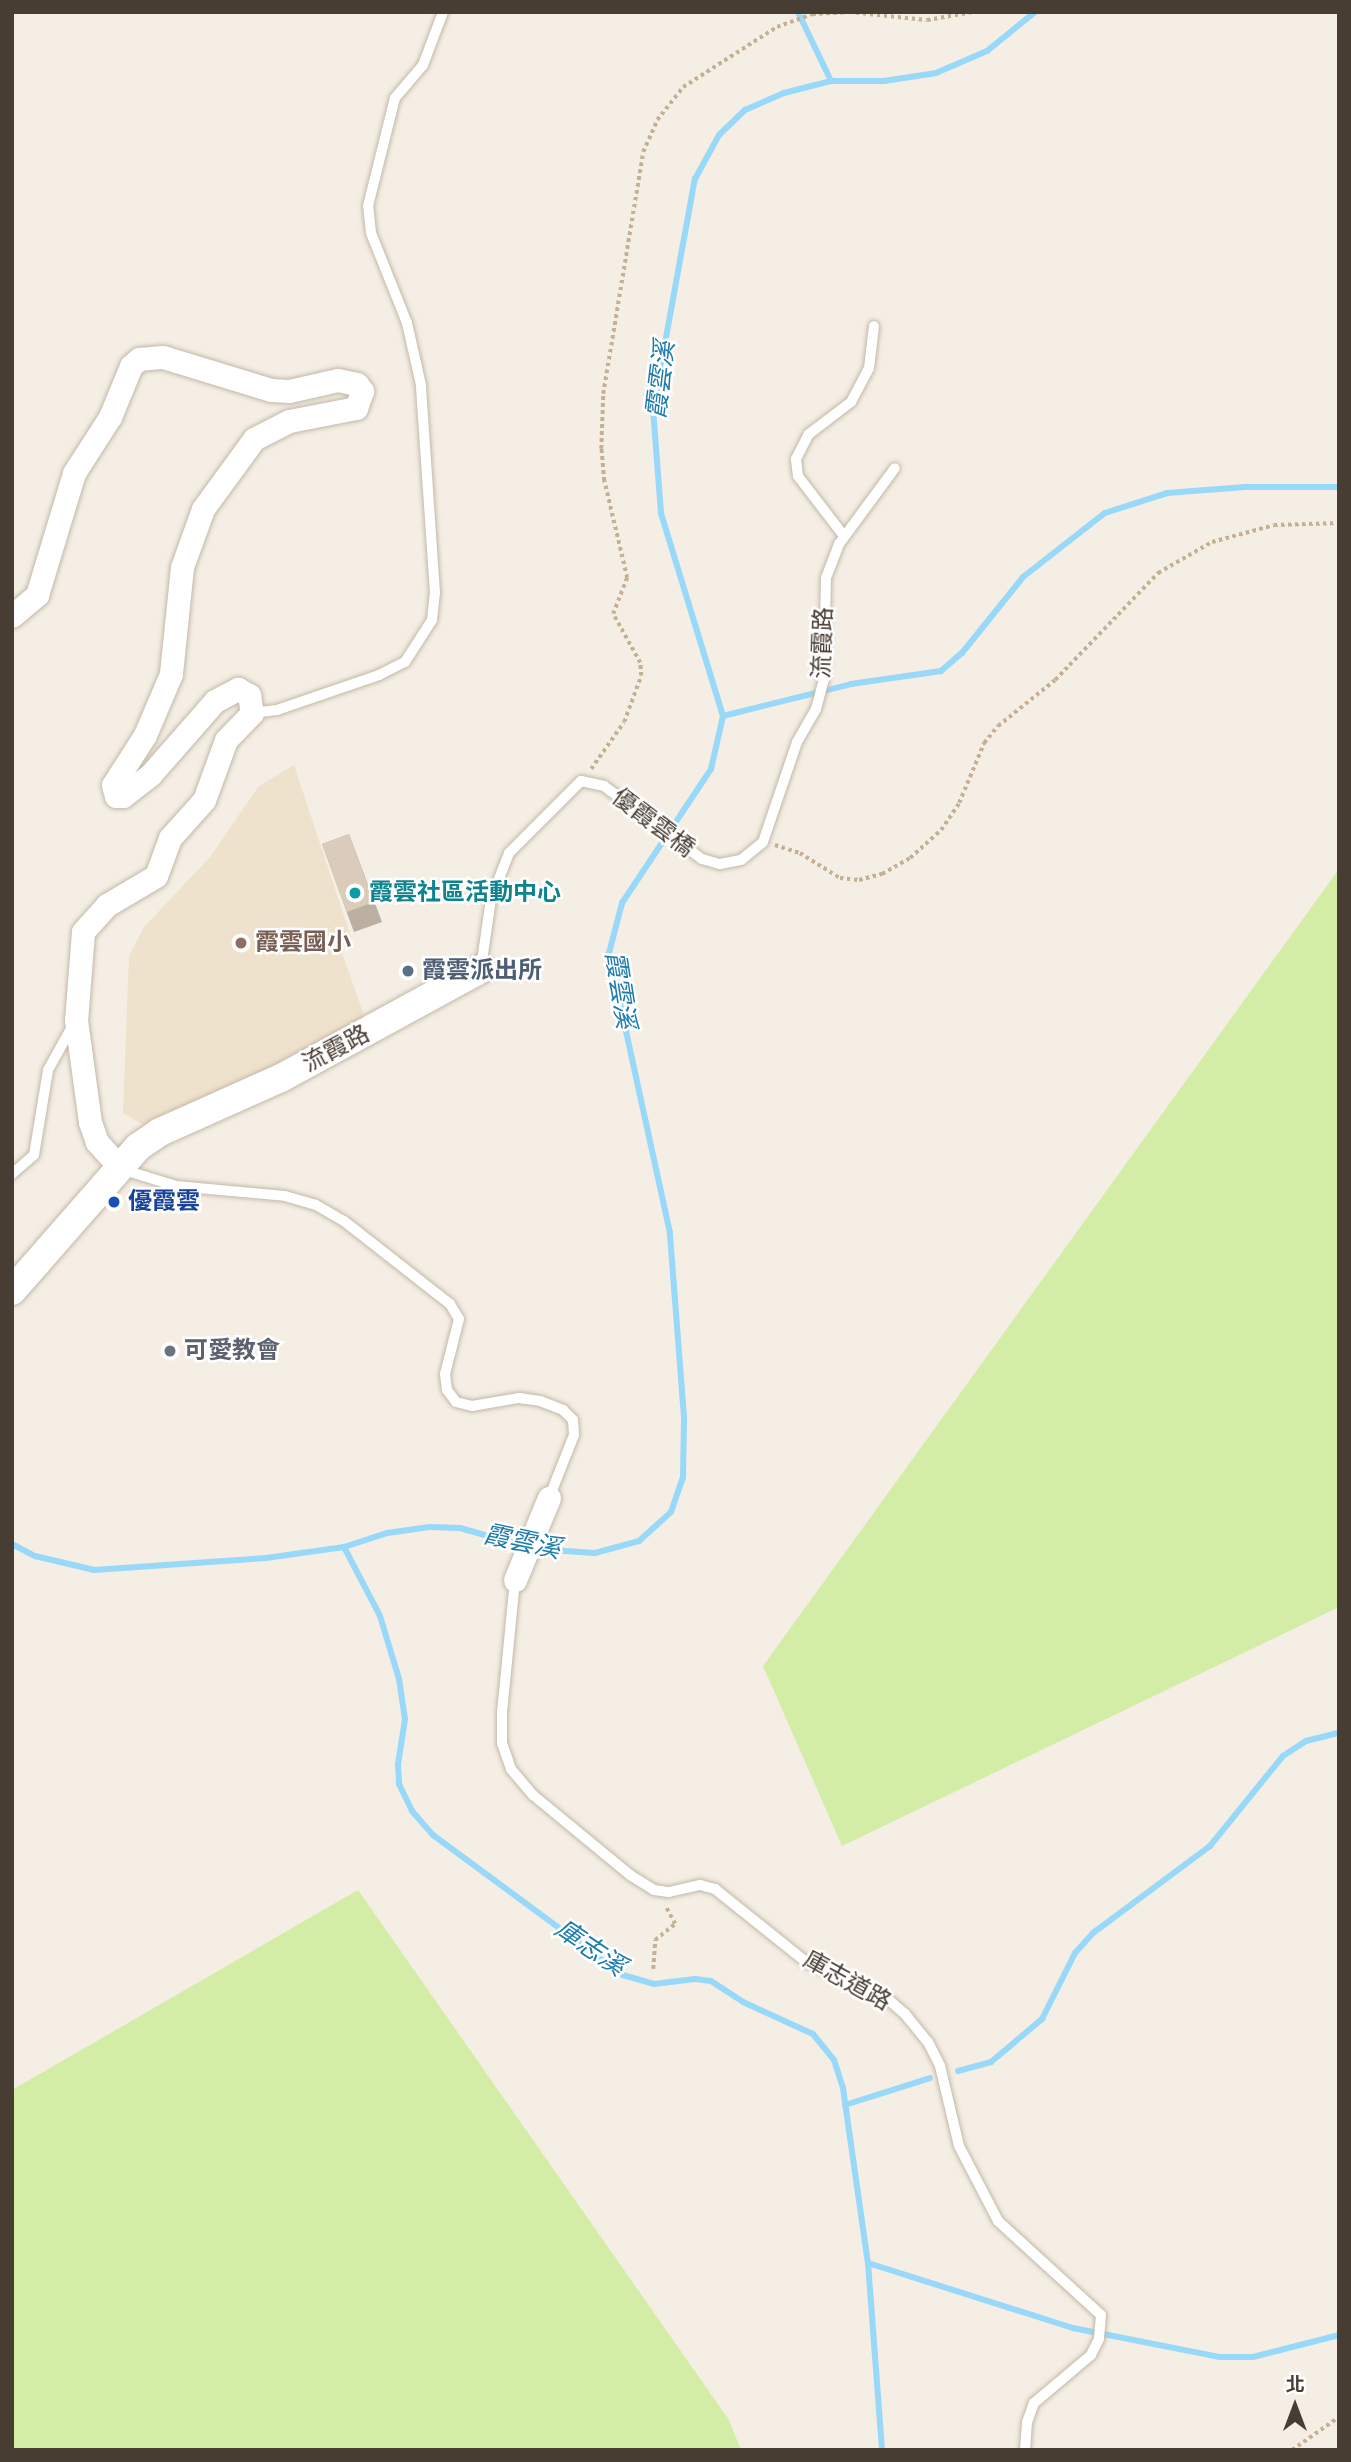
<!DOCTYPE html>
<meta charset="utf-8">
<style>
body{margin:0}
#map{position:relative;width:1351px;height:2462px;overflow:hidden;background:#f4eee4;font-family:"Varela Round","Noto Sans TC",sans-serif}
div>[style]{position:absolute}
.education>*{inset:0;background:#efe2cc}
.green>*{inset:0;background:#d3eda7}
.stream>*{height:6px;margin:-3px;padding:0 3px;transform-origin:3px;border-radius:3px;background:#98d8f8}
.path>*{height:3.5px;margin-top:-1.75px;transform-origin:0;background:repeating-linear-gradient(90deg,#c4b095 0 3.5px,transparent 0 7px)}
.roads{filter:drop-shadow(0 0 2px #c3b8a8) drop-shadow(0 0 2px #c3b8a8)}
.service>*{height:10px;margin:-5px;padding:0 5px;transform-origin:5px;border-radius:5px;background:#fff}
.minor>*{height:23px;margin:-11.5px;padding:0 11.5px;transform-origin:11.5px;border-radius:11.5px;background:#fff}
.tertiary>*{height:28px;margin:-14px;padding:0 14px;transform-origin:14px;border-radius:14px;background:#fff}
.wall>*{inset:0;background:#bbafa1}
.building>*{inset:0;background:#dacbbb}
.dots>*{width:19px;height:19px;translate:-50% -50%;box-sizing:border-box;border:4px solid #fff;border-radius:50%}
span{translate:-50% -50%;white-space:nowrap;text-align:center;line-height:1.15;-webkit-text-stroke:5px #fff;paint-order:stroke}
.street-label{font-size:24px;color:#473d33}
.culture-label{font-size:24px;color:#0d838f;font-weight:700}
.left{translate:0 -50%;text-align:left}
.education-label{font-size:24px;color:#785e54;font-weight:700}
.service-label{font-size:24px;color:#4e5e75;font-weight:700}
.transit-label{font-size:24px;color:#164399;font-weight:700}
.worship-label{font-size:24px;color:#5b616d;font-weight:700}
.water-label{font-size:26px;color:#1e7cad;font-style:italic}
.frame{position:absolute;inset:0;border:14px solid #473d33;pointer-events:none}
.north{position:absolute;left:1260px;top:2371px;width:70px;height:70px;-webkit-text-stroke:5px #fff;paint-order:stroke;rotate:0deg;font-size:19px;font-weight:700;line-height:28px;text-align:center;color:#473d33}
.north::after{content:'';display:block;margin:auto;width:24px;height:32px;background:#473d33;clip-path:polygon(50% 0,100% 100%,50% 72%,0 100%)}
</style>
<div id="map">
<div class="education">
<i style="clip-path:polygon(294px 765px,352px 940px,340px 947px,366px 1021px,148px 1128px,123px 1113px,129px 956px,144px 927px,210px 857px,259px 786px)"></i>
</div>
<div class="green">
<i style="clip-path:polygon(1339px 869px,1339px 1607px,842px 1846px,763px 1666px)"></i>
<i style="clip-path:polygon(358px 1890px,729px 2420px,741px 2450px,12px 2450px,12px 2090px)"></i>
</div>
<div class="stream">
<i style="left:798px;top:12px;width:76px;rotate:64.4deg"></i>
<i style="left:723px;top:716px;width:132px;rotate:-14deg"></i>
<i style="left:851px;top:684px;width:91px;rotate:-8.2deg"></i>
<i style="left:941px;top:671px;width:28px;rotate:-41deg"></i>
<i style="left:962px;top:653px;width:97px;rotate:-51.2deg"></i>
<i style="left:1023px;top:577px;width:104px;rotate:-38deg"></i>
<i style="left:1105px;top:513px;width:65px;rotate:-17.9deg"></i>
<i style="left:1167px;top:493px;width:78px;rotate:-4.4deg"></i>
<i style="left:1245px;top:487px;width:94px"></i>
<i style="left:12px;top:1544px;width:26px;rotate:28deg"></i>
<i style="left:35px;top:1556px;width:61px;rotate:13.3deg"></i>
<i style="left:94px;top:1570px;width:172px;rotate:-4deg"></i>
<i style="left:266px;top:1558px;width:79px;rotate:-8deg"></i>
<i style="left:344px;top:1547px;width:45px;rotate:-18deg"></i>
<i style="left:387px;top:1533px;width:43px;rotate:-7.9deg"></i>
<i style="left:430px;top:1527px;width:30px;rotate:2deg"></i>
<i style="left:460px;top:1528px;width:66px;rotate:15.7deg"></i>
<i style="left:344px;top:1547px;width:78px;rotate:62.4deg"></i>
<i style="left:380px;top:1616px;width:66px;rotate:73.2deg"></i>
<i style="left:399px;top:1679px;width:40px;rotate:81.5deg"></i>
<i style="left:405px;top:1719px;width:46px;rotate:98.8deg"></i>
<i style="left:398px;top:1764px;width:20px;rotate:87deg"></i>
<i style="left:399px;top:1784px;width:30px;rotate:64deg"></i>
<i style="left:412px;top:1811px;width:32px;rotate:49deg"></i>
<i style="left:433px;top:1835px;width:236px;rotate:36.4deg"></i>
<i style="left:623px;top:1975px;width:32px;rotate:16deg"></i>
<i style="left:654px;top:1984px;width:41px;rotate:-7deg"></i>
<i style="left:695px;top:1979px;width:16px;rotate:7deg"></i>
<i style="left:711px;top:1981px;width:38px;rotate:33deg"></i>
<i style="left:743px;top:2002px;width:77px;rotate:24.6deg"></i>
<i style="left:813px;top:2034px;width:33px;rotate:51deg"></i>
<i style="left:834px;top:2060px;width:29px;rotate:72deg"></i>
<i style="left:843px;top:2088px;width:177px;rotate:81.9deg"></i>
<i style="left:868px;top:2263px;width:188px;rotate:85.7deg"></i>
<i style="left:535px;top:1549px;width:60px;rotate:3.8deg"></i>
<i style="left:595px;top:1553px;width:46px;rotate:-15.3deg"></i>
<i style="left:639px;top:1541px;width:43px;rotate:-42.2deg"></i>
<i style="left:671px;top:1512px;width:37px;rotate:-71deg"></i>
<i style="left:683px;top:1477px;width:60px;rotate:-89deg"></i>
<i style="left:684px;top:1417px;width:185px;rotate:-94.4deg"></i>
<i style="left:670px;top:1233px;width:287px;rotate:-102.3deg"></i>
<i style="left:609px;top:953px;width:52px;rotate:-75.4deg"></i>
<i style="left:622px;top:903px;width:161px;rotate:-56.4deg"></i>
<i style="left:711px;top:769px;width:54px;rotate:-77.2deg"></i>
<i style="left:723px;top:716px;width:212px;rotate:-107deg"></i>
<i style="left:661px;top:513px;width:104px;rotate:-94.4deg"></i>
<i style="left:653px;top:409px;width:234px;rotate:-79.7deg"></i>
<i style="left:695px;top:179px;width:50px;rotate:-61.4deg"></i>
<i style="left:719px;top:135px;width:36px;rotate:-44deg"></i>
<i style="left:745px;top:110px;width:43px;rotate:-23.6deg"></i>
<i style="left:784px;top:93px;width:49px;rotate:-14.3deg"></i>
<i style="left:831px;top:81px;width:53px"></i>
<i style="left:884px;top:81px;width:53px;rotate:-8.7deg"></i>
<i style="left:936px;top:73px;width:56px;rotate:-23.3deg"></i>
<i style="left:987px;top:51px;width:62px;rotate:-39.1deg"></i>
<i style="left:958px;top:2071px;width:34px;rotate:-15deg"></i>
<i style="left:991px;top:2062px;width:67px;rotate:-40.1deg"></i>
<i style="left:1042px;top:2019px;width:74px;rotate:-63.4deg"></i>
<i style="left:1075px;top:1953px;width:27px;rotate:-48deg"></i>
<i style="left:1093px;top:1933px;width:146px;rotate:-36.6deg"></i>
<i style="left:1210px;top:1846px;width:116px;rotate:-51deg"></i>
<i style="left:1283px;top:1756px;width:27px;rotate:-33deg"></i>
<i style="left:1306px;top:1741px;width:34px;rotate:-14deg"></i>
<i style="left:845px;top:2105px;width:89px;rotate:-17.6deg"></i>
<i style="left:868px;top:2263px;width:215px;rotate:17.6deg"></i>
<i style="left:1073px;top:2328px;width:150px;rotate:11.2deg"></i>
<i style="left:1220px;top:2357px;width:33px"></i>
<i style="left:1253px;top:2357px;width:89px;rotate:-14.3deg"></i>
</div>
<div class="path">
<i style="left:849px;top:12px;width:78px;rotate:5.9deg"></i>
<i style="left:927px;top:20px;width:47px;rotate:-9.9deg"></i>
<i style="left:591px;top:769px;width:57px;rotate:-54.9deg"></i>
<i style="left:624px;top:722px;width:49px;rotate:-69.7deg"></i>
<i style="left:641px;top:676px;width:13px;rotate:-94deg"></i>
<i style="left:640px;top:663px;width:56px;rotate:-118.9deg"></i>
<i style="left:613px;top:614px;width:39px;rotate:-69deg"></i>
<i style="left:627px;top:578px;width:100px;rotate:-103.3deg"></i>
<i style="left:604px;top:481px;width:32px;rotate:-95deg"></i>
<i style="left:601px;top:449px;width:55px;rotate:-87.9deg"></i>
<i style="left:603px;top:394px;width:245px;rotate:-80.6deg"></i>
<i style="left:643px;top:152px;width:35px;rotate:-66deg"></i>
<i style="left:657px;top:120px;width:42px;rotate:-51.8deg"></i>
<i style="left:683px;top:87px;width:112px;rotate:-32.6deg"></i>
<i style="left:777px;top:27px;width:37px;rotate:-20deg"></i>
<i style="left:812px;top:14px;width:35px;rotate:-3deg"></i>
<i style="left:775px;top:845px;width:26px;rotate:18deg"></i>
<i style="left:800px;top:853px;width:47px;rotate:32deg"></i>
<i style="left:840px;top:878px;width:19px;rotate:6deg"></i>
<i style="left:859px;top:880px;width:24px;rotate:-15deg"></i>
<i style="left:882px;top:874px;width:32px;rotate:-30deg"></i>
<i style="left:910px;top:858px;width:42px;rotate:-42.1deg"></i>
<i style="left:941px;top:830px;width:32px;rotate:-56deg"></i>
<i style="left:959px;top:803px;width:65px;rotate:-67.4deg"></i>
<i style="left:984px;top:743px;width:22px;rotate:-51deg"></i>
<i style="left:998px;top:726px;width:73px;rotate:-38.9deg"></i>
<i style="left:1055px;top:680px;width:149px;rotate:-46.1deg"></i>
<i style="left:1158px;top:573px;width:62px;rotate:-29.9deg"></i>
<i style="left:1212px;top:542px;width:64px;rotate:-15.3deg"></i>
<i style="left:1274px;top:525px;width:65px;rotate:-1.8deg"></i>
<i style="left:653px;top:1969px;width:29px;rotate:-86deg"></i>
<i style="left:655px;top:1940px;width:26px;rotate:-39deg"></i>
<i style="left:675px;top:1924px;width:21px;rotate:-119deg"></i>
<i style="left:1292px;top:2450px;width:57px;rotate:-35.1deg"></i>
</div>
<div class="roads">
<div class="service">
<i style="left:844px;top:536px;width:76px;rotate:-127.5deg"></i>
<i style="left:798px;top:476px;width:17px;rotate:-97deg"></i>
<i style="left:796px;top:459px;width:28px;rotate:-63deg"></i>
<i style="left:809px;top:434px;width:53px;rotate:-37.3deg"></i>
<i style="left:851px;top:402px;width:38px;rotate:-62deg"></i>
<i style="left:869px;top:368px;width:42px;rotate:-83.2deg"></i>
<i style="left:252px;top:713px;width:25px;rotate:-7deg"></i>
<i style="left:277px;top:710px;width:108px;rotate:-18.9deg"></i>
<i style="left:379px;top:675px;width:29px;rotate:-27deg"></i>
<i style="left:405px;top:662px;width:50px;rotate:-57.3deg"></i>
<i style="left:432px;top:620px;width:27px;rotate:-84deg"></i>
<i style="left:435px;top:593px;width:208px;rotate:-93.9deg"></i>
<i style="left:421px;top:385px;width:64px;rotate:-102.7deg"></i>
<i style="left:407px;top:323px;width:97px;rotate:-111.8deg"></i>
<i style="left:371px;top:233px;width:27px;rotate:-96deg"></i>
<i style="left:368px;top:206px;width:111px;rotate:-76deg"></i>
<i style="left:395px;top:98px;width:43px;rotate:-49.7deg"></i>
<i style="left:423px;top:65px;width:57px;rotate:-69.3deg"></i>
<i style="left:481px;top:968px;width:70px;rotate:-81.8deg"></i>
<i style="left:491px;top:899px;width:49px;rotate:-68.6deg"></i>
<i style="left:509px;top:853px;width:102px;rotate:-45deg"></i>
<i style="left:581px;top:781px;width:24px;rotate:12deg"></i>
<i style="left:604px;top:786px;width:122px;rotate:36.7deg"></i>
<i style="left:702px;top:859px;width:19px;rotate:16deg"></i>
<i style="left:720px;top:864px;width:21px;rotate:-11deg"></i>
<i style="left:741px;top:860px;width:28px;rotate:-39deg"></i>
<i style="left:763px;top:842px;width:106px;rotate:-71.2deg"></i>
<i style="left:797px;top:742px;width:38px;rotate:-60deg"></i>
<i style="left:816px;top:709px;width:31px;rotate:-75deg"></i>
<i style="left:824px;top:679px;width:101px;rotate:-88.9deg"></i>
<i style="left:826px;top:578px;width:36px;rotate:-69deg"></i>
<i style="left:839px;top:544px;width:94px;rotate:-53.6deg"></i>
<i style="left:121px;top:1169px;width:58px;rotate:17.2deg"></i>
<i style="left:176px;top:1186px;width:109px;rotate:5.2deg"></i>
<i style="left:285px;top:1196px;width:32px;rotate:16deg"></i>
<i style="left:316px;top:1205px;width:32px;rotate:30deg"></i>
<i style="left:344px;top:1221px;width:135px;rotate:38.1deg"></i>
<i style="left:450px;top:1304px;width:17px;rotate:59deg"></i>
<i style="left:459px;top:1319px;width:57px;rotate:104.3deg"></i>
<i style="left:445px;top:1374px;width:16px;rotate:83deg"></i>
<i style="left:447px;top:1390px;width:15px;rotate:53deg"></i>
<i style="left:456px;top:1402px;width:16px;rotate:14deg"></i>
<i style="left:472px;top:1406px;width:48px;rotate:-9.7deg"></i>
<i style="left:519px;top:1398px;width:21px;rotate:8deg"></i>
<i style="left:540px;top:1401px;width:25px;rotate:21deg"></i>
<i style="left:563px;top:1410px;width:14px;rotate:45deg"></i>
<i style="left:573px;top:1420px;width:15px;rotate:86deg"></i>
<i style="left:574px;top:1435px;width:68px;rotate:111.6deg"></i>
<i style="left:12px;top:1174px;width:29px;rotate:-41deg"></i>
<i style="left:34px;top:1155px;width:86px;rotate:-80.6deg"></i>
<i style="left:48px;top:1070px;width:51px;rotate:-60.9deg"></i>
<i style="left:515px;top:1580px;width:134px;rotate:95.6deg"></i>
<i style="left:502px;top:1713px;width:30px;rotate:90deg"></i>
<i style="left:502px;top:1743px;width:28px;rotate:71deg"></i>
<i style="left:511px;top:1769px;width:34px;rotate:50deg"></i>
<i style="left:533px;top:1795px;width:126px;rotate:39.5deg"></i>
<i style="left:630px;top:1875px;width:28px;rotate:32deg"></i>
<i style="left:654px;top:1890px;width:15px;rotate:8deg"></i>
<i style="left:669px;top:1892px;width:32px;rotate:-13deg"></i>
<i style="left:700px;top:1885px;width:16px;rotate:15deg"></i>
<i style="left:715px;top:1889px;width:115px;rotate:38.7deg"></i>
<i style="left:805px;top:1961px;width:94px;rotate:25.2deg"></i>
<i style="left:890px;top:2001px;width:20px;rotate:41deg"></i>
<i style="left:905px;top:2014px;width:36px;rotate:51deg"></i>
<i style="left:928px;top:2042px;width:27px;rotate:63deg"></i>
<i style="left:940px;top:2066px;width:82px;rotate:76.6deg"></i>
<i style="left:959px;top:2146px;width:85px;rotate:62.5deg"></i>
<i style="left:998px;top:2221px;width:139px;rotate:42.4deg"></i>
<i style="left:1101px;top:2315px;width:24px;rotate:95deg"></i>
<i style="left:1099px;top:2339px;width:18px;rotate:117deg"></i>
<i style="left:1091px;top:2355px;width:75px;rotate:139.9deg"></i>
<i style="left:1034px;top:2403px;width:20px;rotate:110deg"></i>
<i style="left:1027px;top:2422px;width:28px;rotate:94deg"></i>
</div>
<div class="minor">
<i style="left:12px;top:616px;width:33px;rotate:-40deg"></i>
<i style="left:37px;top:595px;width:127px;rotate:-73.1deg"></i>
<i style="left:74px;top:473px;width:67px;rotate:-57.3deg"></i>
<i style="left:110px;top:417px;width:55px;rotate:-67.6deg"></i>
<i style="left:131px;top:366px;width:11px;rotate:-41deg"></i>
<i style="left:139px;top:359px;width:24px;rotate:-5deg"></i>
<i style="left:163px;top:357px;width:113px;rotate:17deg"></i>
<i style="left:271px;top:390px;width:18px;rotate:3deg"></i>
<i style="left:289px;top:391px;width:50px;rotate:-12.7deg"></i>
<i style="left:338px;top:380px;width:19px;rotate:12deg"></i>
<i style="left:357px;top:384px;width:9px;rotate:54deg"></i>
<i style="left:362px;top:391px;width:18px;rotate:109deg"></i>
<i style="left:356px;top:408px;width:68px;rotate:169deg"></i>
<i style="left:289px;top:421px;width:39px;rotate:153deg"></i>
<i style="left:254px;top:439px;width:87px;rotate:126.1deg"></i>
<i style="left:203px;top:509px;width:62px;rotate:109.9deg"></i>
<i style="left:182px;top:567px;width:108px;rotate:95.9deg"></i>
<i style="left:171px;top:674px;width:66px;rotate:113.1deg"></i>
<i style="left:145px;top:735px;width:59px;rotate:122.6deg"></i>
<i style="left:113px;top:785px;width:11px;rotate:75deg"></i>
<i style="left:116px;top:796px;width:7px"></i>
<i style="left:123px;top:796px;width:36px;rotate:-38deg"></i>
<i style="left:151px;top:774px;width:97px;rotate:-48.8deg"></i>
<i style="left:215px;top:701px;width:26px;rotate:-28deg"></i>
<i style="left:238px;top:689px;width:13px;rotate:29deg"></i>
<i style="left:249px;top:695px;width:18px;rotate:81deg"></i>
<i style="left:252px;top:713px;width:37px;rotate:134deg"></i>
<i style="left:226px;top:740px;width:64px;rotate:110.1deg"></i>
<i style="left:204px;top:800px;width:51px;rotate:131.8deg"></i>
<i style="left:170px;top:838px;width:40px;rotate:110.2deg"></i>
<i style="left:156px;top:876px;width:57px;rotate:149.4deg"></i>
<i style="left:107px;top:905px;width:36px;rotate:132deg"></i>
<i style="left:83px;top:932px;width:88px;rotate:94.5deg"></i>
<i style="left:76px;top:1020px;width:103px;rotate:82.2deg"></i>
<i style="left:90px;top:1122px;width:21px;rotate:71deg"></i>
<i style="left:97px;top:1142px;width:36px;rotate:48deg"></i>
<i style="left:515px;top:1580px;width:89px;rotate:-67.5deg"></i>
</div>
<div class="tertiary">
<i style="left:12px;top:1291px;width:191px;rotate:-48.8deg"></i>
<i style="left:138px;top:1147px;width:27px;rotate:-34deg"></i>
<i style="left:160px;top:1132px;width:133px;rotate:-24.1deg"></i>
<i style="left:281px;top:1078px;width:228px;rotate:-28.6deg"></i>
</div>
</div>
<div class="wall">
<i style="clip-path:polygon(349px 834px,382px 922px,354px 932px,322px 844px)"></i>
</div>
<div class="building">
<i style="clip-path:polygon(349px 834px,374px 902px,347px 912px,322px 844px)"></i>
</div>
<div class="dots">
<i style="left:355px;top:893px;background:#0f9aa8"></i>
<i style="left:241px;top:943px;background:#8d6e63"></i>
<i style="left:408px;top:971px;background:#5c6f8a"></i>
<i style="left:114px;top:1202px;background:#1a4fb4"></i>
<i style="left:170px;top:1351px;background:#6b7280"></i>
</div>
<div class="street-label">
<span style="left:823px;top:643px;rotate:-88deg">流霞路</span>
<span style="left:653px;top:823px;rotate:37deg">優霞雲橋</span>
<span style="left:336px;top:1049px;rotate:-28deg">流霞路</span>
<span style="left:847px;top:1981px;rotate:29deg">庫志道路</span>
</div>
<div class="culture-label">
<span class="left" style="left:369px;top:893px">霞雲社區活動中心</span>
</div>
<div class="education-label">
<span class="left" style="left:255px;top:943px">霞雲國小</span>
</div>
<div class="service-label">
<span class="left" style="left:422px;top:971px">霞雲派出所</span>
</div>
<div class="transit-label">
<span class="left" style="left:128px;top:1202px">優霞雲</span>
</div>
<div class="worship-label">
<span class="left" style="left:184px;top:1351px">可愛教會</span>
</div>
<div class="water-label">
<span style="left:661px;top:380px;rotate:-83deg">霞雲溪</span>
<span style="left:620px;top:990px;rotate:81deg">霞雲溪</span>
<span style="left:522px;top:1542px;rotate:12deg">霞雲溪</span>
<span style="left:590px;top:1948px;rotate:34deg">庫志溪</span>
</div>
<div class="frame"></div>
<div class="north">北</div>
</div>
